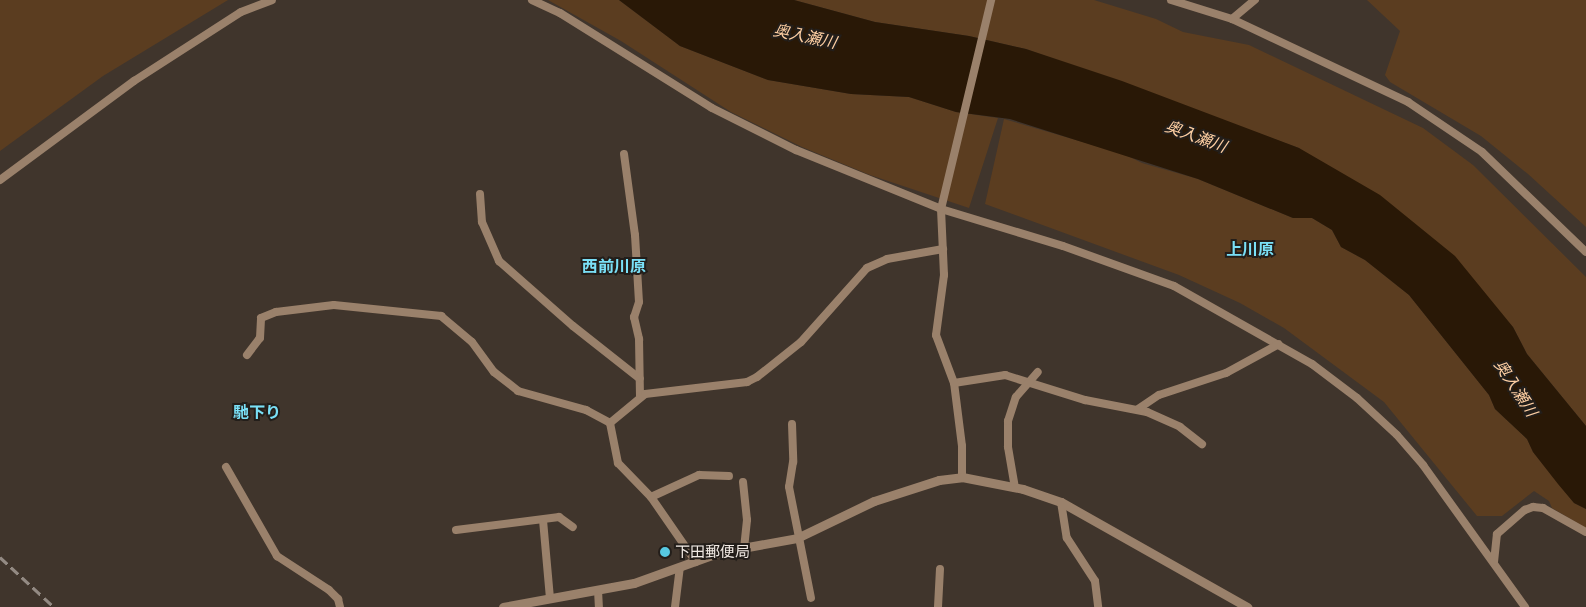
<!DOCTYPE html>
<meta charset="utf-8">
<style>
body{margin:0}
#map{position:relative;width:1586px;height:607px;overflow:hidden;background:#40352c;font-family:"IBM Plex Serif","Noto Sans JP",serif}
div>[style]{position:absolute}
.green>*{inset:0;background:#5b3d20}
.water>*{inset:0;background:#291806}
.minor>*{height:8px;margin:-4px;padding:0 4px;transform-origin:4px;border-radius:4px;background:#9a816b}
.tertiary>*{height:9px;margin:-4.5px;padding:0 4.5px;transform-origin:4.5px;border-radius:4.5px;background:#9a816b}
.rail>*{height:2.5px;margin-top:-1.25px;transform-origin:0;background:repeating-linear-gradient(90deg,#938a83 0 10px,transparent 0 15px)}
.dots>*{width:14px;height:14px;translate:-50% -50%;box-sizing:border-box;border:2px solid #231e1a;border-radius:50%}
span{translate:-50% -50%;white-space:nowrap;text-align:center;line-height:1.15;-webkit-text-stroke:4px #231e1a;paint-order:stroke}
.poi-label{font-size:15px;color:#f1eae4}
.left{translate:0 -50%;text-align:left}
.water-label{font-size:16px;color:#fecfa3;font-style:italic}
.neighbourhood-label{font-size:16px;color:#7ae0f7;font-weight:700}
</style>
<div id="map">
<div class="green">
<i style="clip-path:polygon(0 0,228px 0,103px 76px,0 151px)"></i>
<i style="clip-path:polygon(548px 0,619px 0,680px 46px,768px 80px,851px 94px,909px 97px,956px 112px,998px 118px,969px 208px,870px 175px,802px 147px,731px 112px,621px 41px)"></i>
<i style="clip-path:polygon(794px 0,1094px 0,1156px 19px,1183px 32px,1249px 45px,1423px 128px,1473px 165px,1586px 277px,1586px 426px,1527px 354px,1513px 327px,1299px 148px,1026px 49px,969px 36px,875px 22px)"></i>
<i style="clip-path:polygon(1367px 0,1586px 0,1586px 227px,1528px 174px,1481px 136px,1390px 82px,1385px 75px,1400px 31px)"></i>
<i style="clip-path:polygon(1004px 119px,1124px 154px,1142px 163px,1198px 179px,1293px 218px,1312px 218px,1332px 230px,1341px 247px,1365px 260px,1409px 295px,1489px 395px,1495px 409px,1527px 439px,1533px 452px,1574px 503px,1586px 509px,1586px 528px,1552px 508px,1549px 501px,1534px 491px,1502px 516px,1477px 516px,1384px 402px,1284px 328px,1240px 303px,1179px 275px,985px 204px)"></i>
</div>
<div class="water">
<i style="clip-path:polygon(619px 0,794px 0,875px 22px,969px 36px,1026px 49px,1122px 81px,1299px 148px,1380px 195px,1455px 256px,1513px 327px,1527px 354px,1586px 426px,1586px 509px,1574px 503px,1558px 484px,1533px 452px,1527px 439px,1495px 409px,1489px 395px,1409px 295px,1365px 260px,1341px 247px,1332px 230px,1312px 218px,1293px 218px,1198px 179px,1010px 119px,956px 112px,909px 97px,851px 94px,768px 80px,680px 46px)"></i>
</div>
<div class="minor">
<i style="left:532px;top:0;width:31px;rotate:25deg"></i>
<i style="left:560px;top:13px;width:179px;rotate:32deg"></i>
<i style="left:712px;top:108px;width:94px;rotate:26.6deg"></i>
<i style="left:796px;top:150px;width:157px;rotate:22.1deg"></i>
<i style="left:941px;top:209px;width:127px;rotate:16.9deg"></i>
<i style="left:1063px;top:246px;width:118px;rotate:19.8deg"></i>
<i style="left:1174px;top:286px;width:159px;rotate:29.5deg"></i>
<i style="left:1312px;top:364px;width:56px;rotate:37.1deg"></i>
<i style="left:1357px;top:398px;width:54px;rotate:42.8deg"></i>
<i style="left:1397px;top:435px;width:40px;rotate:49deg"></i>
<i style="left:1423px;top:465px;width:175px;rotate:54.3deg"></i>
<i style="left:1171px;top:0;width:64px;rotate:17.3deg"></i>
<i style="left:1232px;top:19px;width:195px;rotate:25.2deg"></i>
<i style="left:1408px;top:102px;width:89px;rotate:34deg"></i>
<i style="left:1482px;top:152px;width:144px;rotate:43.9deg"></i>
<i style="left:1232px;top:19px;width:30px;rotate:-40deg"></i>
<i style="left:624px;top:154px;width:82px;rotate:82.3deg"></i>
<i style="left:635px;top:235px;width:67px;rotate:86.6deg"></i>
<i style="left:639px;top:302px;width:16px;rotate:108deg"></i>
<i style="left:634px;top:317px;width:23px;rotate:77deg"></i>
<i style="left:639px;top:339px;width:57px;rotate:89deg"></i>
<i style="left:0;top:180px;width:167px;rotate:-36.5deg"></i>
<i style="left:134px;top:81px;width:127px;rotate:-32.8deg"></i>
<i style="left:241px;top:12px;width:33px;rotate:-21deg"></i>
<i style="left:480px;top:194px;width:28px;rotate:86deg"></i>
<i style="left:482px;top:222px;width:43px;rotate:66.4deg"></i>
<i style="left:499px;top:261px;width:98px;rotate:41.3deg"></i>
<i style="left:573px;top:326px;width:85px;rotate:38.3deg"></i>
<i style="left:247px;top:355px;width:21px;rotate:-53deg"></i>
<i style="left:260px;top:338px;width:20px;rotate:-87deg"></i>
<i style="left:261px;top:318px;width:16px;rotate:-22deg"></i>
<i style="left:276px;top:312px;width:58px;rotate:-6.9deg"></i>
<i style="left:334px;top:305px;width:108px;rotate:5.9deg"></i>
<i style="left:441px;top:316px;width:40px;rotate:40deg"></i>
<i style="left:472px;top:342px;width:37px;rotate:54deg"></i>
<i style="left:494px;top:372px;width:31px;rotate:38deg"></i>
<i style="left:518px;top:391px;width:71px;rotate:15.6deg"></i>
<i style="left:586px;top:410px;width:27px;rotate:28deg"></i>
<i style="left:610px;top:423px;width:41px;rotate:78.7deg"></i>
<i style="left:618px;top:463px;width:47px;rotate:45.9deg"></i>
<i style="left:651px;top:497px;width:79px;rotate:55.3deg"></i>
<i style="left:954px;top:383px;width:52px;rotate:-8.9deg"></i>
<i style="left:1005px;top:375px;width:84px;rotate:17.4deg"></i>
<i style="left:1085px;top:400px;width:63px;rotate:11deg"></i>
<i style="left:1147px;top:412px;width:36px;rotate:24deg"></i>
<i style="left:1180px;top:427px;width:28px;rotate:38deg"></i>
<i style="left:1138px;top:409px;width:25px;rotate:-34deg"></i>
<i style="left:1159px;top:395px;width:71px;rotate:-18.2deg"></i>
<i style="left:1226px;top:373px;width:60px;rotate:-28.7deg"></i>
<i style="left:610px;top:423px;width:45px;rotate:-39.6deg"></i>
<i style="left:645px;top:394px;width:103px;rotate:-6.7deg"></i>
<i style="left:747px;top:382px;width:11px;rotate:-27deg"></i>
<i style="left:757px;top:377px;width:56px;rotate:-38.5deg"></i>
<i style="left:801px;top:342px;width:99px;rotate:-48.3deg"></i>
<i style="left:867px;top:268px;width:22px;rotate:-24deg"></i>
<i style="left:887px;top:259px;width:57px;rotate:-10.1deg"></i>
<i style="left:792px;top:424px;width:38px;rotate:88deg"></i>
<i style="left:793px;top:462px;width:25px;rotate:99deg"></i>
<i style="left:789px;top:487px;width:113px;rotate:78.8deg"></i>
<i style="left:226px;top:467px;width:103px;rotate:60.2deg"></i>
<i style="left:277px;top:556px;width:62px;rotate:33.2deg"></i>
<i style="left:329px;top:590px;width:13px;rotate:45deg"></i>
<i style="left:338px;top:599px;width:8px;rotate:76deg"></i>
<i style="left:962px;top:477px;width:31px;rotate:-90deg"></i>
<i style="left:962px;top:446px;width:64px;rotate:-97.2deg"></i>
<i style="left:954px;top:383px;width:51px;rotate:-110.6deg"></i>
<i style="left:936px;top:335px;width:61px;rotate:-82.4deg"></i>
<i style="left:944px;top:275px;width:66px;rotate:-92.6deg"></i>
<i style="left:941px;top:209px;width:215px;rotate:-76.5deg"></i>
<i style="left:743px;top:482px;width:38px;rotate:84deg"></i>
<i style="left:747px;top:520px;width:27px;rotate:96deg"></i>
<i style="left:1015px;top:488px;width:42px;rotate:-99.7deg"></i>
<i style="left:1008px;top:447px;width:26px;rotate:-90deg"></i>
<i style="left:1008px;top:421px;width:25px;rotate:-72deg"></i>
<i style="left:1016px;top:397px;width:33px;rotate:-49deg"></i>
<i style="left:651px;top:497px;width:53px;rotate:-24.6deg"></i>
<i style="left:699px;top:475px;width:30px;rotate:2deg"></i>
<i style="left:1061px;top:502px;width:36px;rotate:81deg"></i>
<i style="left:1067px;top:538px;width:51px;rotate:56.9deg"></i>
<i style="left:1095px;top:581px;width:26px;rotate:83deg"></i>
<i style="left:543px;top:520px;width:79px;rotate:84.9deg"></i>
<i style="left:456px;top:530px;width:104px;rotate:-7.2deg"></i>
<i style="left:559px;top:517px;width:17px;rotate:36deg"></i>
<i style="left:1494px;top:562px;width:28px;rotate:-84deg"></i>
<i style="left:1497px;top:534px;width:37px;rotate:-41deg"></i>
<i style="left:1525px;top:510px;width:9px;rotate:-21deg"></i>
<i style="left:1533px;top:507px;width:10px;rotate:6deg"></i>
<i style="left:1543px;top:508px;width:49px;rotate:29.2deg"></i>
<i style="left:598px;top:590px;width:17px;rotate:87deg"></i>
<i style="left:675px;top:607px;width:39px;rotate:-83deg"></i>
<i style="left:938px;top:607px;width:38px;rotate:-87deg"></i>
</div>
<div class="tertiary">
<i style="left:503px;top:607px;width:133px;rotate:-10.4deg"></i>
<i style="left:634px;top:583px;width:91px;rotate:-19.8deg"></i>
<i style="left:720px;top:552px;width:78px;rotate:-10.3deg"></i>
<i style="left:797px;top:538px;width:85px;rotate:-25.7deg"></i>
<i style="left:874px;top:501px;width:68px;rotate:-17.9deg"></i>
<i style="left:939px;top:480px;width:23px;rotate:-7deg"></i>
<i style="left:962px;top:477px;width:62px;rotate:11.1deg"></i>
<i style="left:1023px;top:489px;width:40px;rotate:18.9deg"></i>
<i style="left:1061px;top:502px;width:214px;rotate:29.4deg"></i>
</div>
<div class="rail">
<i style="left:0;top:557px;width:74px;rotate:42.8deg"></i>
</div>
<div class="dots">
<i style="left:665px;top:552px;background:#57c9e2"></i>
</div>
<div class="poi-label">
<span class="left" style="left:675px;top:552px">下田郵便局</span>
</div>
<div class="water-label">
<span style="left:805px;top:36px;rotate:12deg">奥入瀬川</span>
<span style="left:1196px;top:136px;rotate:20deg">奥入瀬川</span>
<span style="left:1516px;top:388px;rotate:57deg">奥入瀬川</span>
</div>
<div class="neighbourhood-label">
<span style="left:1250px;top:249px">上川原</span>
<span style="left:614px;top:266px">西前川原</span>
<span style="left:257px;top:412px">馳下り</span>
</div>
</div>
